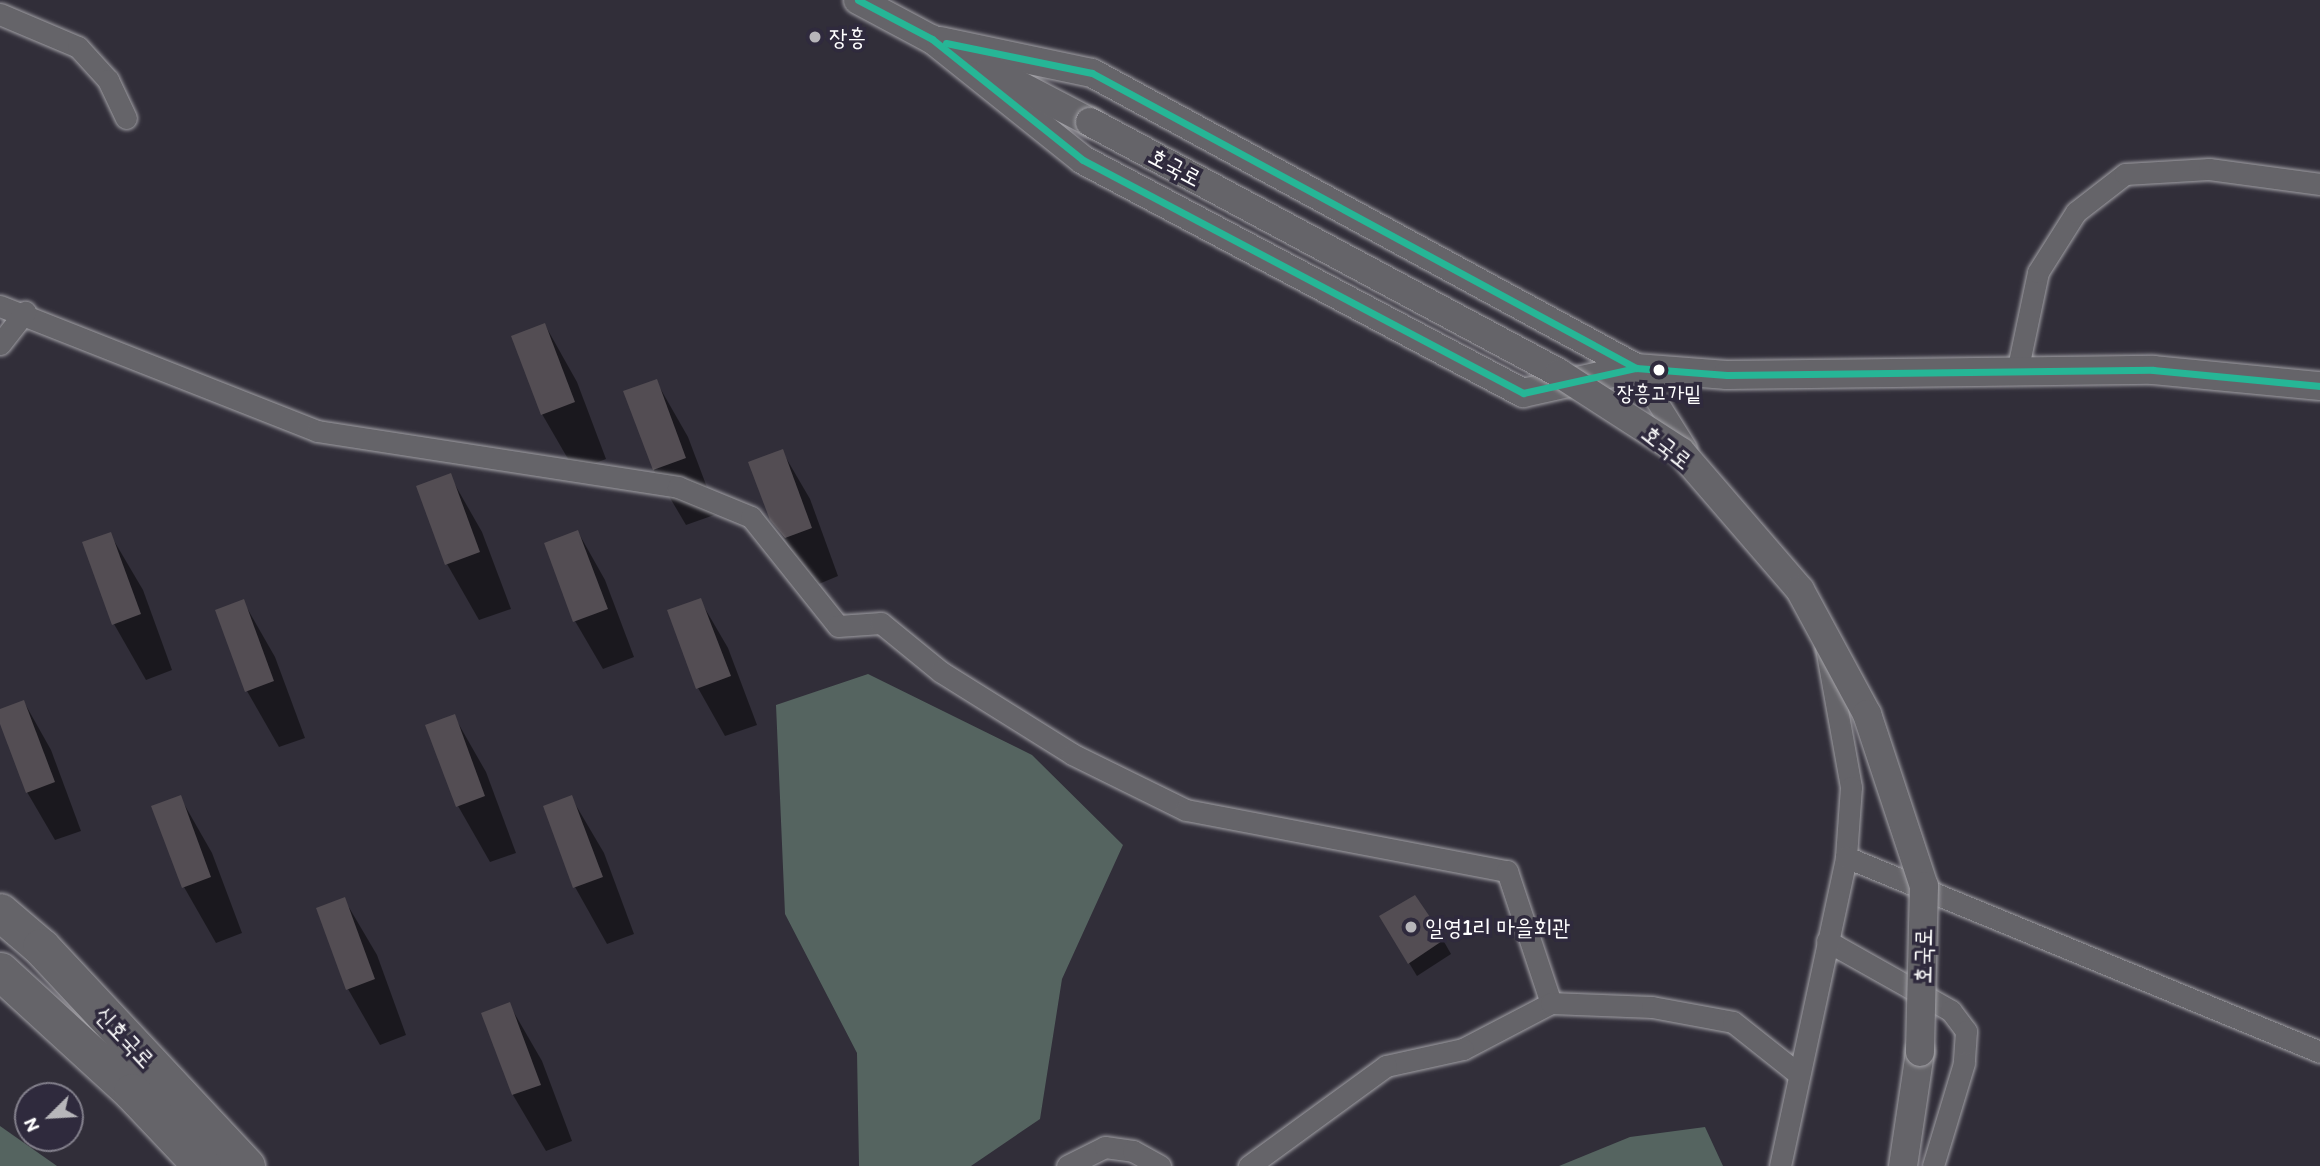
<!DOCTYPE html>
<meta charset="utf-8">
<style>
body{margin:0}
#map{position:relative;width:2320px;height:1166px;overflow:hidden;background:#312e39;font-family:Itim,"Poor Story",sans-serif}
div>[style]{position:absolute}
.green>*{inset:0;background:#556460}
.shadow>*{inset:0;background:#0007}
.building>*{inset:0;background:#534d53}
.roads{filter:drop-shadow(0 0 2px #a2a1a6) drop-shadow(0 0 2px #a2a1a6)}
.street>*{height:21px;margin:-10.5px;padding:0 10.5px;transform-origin:10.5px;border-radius:10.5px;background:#656469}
.secondary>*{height:28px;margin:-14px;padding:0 14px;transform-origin:14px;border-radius:14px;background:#656469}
.highway>*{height:37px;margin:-18.5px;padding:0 18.5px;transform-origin:18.5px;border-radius:18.5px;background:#656469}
.bridges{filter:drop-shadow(0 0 2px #a2a1a6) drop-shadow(0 0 2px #a2a1a6)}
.secondary-bridge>*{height:28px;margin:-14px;padding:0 14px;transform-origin:14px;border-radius:14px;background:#656469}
.bus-1>*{height:7px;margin:-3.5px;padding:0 3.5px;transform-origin:3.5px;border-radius:3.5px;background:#26b696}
.dots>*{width:19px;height:19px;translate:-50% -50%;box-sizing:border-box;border:4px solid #2f2a3d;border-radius:50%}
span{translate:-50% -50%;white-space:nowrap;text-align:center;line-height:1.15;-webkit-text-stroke:7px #2f2a3d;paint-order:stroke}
.bus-label{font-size:21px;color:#fff}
.poi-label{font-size:23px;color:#fff}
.left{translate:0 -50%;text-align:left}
.street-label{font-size:23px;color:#fff}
.north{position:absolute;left:14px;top:1082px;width:70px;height:70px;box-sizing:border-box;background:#2f2a3d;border:2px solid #827f8b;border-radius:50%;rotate:246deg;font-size:19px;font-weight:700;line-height:28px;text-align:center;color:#fff}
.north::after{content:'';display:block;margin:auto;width:24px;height:32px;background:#b7b6ba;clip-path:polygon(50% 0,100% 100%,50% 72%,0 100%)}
</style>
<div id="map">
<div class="green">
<i style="clip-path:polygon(868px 674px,1032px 755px,1123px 845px,1062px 979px,1040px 1119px,971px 1166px,859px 1166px,857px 1053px,785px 914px,776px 705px)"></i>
<i style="clip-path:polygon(0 1126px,57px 1166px,0 1166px)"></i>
<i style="clip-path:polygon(1705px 1127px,1723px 1166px,1559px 1166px,1630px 1137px)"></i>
</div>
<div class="shadow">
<i style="clip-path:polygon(545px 325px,577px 382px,606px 459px,575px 471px,542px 414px)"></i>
<i style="clip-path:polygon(656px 381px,688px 437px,717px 514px,686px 525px,653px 469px)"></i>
<i style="clip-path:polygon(782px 451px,810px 499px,838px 576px,814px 586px,772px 519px)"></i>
<i style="clip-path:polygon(450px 476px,482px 532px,511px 609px,479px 620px,447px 564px,418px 487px)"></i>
<i style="clip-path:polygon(578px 532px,605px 580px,634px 657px,603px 669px,575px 621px)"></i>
<i style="clip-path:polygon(110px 534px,143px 590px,172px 670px,146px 680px,114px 624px)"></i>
<i style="clip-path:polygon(700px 600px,728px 648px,757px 725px,725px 736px,698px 688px,669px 611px)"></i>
<i style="clip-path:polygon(243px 601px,275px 657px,305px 738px,279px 747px,247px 691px)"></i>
<i style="clip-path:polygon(24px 702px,51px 750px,81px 831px,55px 840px,27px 792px,0 719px,0 711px)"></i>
<i style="clip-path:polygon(454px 716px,486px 772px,516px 853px,490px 862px,458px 806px)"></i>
<i style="clip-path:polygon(180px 797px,212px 853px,242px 933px,216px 943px,184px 887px)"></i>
<i style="clip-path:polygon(571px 797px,604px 853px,634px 934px,607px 944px,575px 887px,545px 807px)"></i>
<i style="clip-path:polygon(344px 899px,377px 955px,406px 1035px,380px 1045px,348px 989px)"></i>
<i style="clip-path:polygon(1381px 917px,1443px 940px,1451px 954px,1417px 976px)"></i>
<i style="clip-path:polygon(509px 1004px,542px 1061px,572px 1141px,546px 1151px,513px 1095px)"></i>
</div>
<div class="building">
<i style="clip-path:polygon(545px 323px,575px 402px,541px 415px,511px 336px)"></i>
<i style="clip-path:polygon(657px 379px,686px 458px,653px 470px,623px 391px)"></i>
<i style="clip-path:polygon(783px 449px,812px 528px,785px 538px,770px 520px,748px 462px)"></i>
<i style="clip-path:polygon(451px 473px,480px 552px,445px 565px,416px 486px)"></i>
<i style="clip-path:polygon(578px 530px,608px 609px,573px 622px,544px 543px)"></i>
<i style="clip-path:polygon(111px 532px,141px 614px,112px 625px,82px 542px)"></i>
<i style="clip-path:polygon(701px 598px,731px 676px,696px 689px,667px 610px)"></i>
<i style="clip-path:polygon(244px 599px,274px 681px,245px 692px,215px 610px)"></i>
<i style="clip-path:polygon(24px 700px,55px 782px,26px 793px,0 724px,0 709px)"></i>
<i style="clip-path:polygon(455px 714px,485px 796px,456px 807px,425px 725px)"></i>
<i style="clip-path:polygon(181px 795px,211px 877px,182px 888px,151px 806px)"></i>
<i style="clip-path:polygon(572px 795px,603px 877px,573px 888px,543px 806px)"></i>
<i style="clip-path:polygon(1415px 895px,1445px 939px,1408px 964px,1379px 916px)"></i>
<i style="clip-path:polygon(345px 897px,375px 979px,346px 990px,316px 908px)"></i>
<i style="clip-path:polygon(510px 1002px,541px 1085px,512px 1095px,481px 1013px)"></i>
</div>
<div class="roads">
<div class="street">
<i style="left:0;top:14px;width:85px;rotate:22.9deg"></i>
<i style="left:78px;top:47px;width:45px;rotate:47.7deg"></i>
<i style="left:108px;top:80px;width:42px;rotate:64.7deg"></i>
<i style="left:0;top:306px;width:341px;rotate:21.5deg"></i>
<i style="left:317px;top:431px;width:365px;rotate:8.8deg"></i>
<i style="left:678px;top:487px;width:79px;rotate:22.3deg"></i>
<i style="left:751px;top:517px;width:139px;rotate:51.4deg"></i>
<i style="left:838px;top:626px;width:43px;rotate:-4deg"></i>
<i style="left:881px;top:623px;width:77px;rotate:39.2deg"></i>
<i style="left:941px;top:672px;width:155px;rotate:32deg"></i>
<i style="left:1072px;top:754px;width:127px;rotate:26.2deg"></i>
<i style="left:1186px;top:810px;width:327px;rotate:10.8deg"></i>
<i style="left:1507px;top:871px;width:139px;rotate:71.6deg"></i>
<i style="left:1551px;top:1003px;width:99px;rotate:152.4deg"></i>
<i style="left:1463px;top:1049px;width:79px;rotate:167.6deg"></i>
<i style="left:1386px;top:1066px;width:170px;rotate:143.9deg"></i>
<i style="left:0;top:344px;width:41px;rotate:-52deg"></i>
<i style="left:1636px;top:368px;width:94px;rotate:58deg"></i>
<i style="left:2017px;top:372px;width:102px;rotate:-78.1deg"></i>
<i style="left:2038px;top:272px;width:71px;rotate:-57.7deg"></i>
<i style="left:2076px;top:212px;width:62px;rotate:-37.8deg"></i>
<i style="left:2125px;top:174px;width:84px;rotate:-3.4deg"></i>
<i style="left:2209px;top:169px;width:112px;rotate:7.7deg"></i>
<i style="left:1826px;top:648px;width:141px;rotate:79.8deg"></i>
<i style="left:1851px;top:787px;width:70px;rotate:94.1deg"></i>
<i style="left:1827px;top:941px;width:142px;rotate:29.4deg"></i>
<i style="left:1951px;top:1011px;width:25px;rotate:53deg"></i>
<i style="left:1966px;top:1031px;width:32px;rotate:94deg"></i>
<i style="left:1964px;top:1063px;width:108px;rotate:106.8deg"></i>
<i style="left:1551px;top:1003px;width:101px;rotate:2.3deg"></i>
<i style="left:1652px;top:1007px;width:82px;rotate:10.5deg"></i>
<i style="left:1733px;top:1022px;width:80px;rotate:38.4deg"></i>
<i style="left:1067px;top:1166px;width:42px;rotate:-26.6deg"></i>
<i style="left:1105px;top:1147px;width:28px;rotate:8deg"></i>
<i style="left:1133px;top:1151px;width:31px;rotate:29deg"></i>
<i style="left:1780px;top:1166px;width:316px;rotate:-77.9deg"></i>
<i style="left:1846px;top:857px;width:513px;rotate:22.36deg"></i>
</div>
<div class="secondary">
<i style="left:858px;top:0;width:102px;rotate:28.1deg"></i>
<i style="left:932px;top:39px;width:193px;rotate:38.7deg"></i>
<i style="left:1083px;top:160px;width:498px;rotate:27.9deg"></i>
<i style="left:1523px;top:393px;width:116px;rotate:-12.5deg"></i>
<i style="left:1636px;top:368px;width:91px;rotate:4.4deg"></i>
<i style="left:1727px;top:375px;width:426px;rotate:-0.7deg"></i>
<i style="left:2153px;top:370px;width:168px;rotate:5.5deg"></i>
<i style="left:940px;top:41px;width:155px;rotate:11.9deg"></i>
<i style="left:1092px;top:73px;width:619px;rotate:28.47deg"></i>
<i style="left:990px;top:70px;width:113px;rotate:27.5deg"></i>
<i style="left:1903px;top:1166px;width:115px;rotate:-81.5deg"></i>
</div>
<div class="highway">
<i style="left:0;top:912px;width:54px;rotate:40.5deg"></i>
<i style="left:41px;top:947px;width:300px;rotate:46.9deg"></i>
<i style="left:0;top:971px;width:179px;rotate:42.5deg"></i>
<i style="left:132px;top:1092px;width:102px;rotate:46.6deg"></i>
</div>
</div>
<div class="bridges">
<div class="secondary-bridge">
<i style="left:1090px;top:122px;width:532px;rotate:28.15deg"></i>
<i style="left:1559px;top:373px;width:145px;rotate:32.9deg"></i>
<i style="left:1681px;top:452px;width:182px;rotate:49.2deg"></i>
<i style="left:1800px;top:590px;width:141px;rotate:61.6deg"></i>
<i style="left:1867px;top:714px;width:181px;rotate:71.7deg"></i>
<i style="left:1924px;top:886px;width:166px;rotate:91.4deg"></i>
</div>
</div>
<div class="bus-1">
<i style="left:858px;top:0;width:84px;rotate:27.8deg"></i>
<i style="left:932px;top:39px;width:193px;rotate:38.7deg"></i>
<i style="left:1083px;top:160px;width:498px;rotate:27.9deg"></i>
<i style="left:1523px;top:393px;width:116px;rotate:-12.5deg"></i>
<i style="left:1636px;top:368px;width:91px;rotate:4.4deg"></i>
<i style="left:1727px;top:375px;width:426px;rotate:-0.7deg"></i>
<i style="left:2153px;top:370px;width:168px;rotate:5.5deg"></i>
<i style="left:946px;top:43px;width:149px;rotate:11.6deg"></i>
<i style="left:1092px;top:73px;width:619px;rotate:28.47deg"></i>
</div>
<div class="dots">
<i style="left:815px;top:37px;background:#b7b6ba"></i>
<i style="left:1659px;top:370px;background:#fff"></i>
<i style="left:1411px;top:927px;background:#b7b6ba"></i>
</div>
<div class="bus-label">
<span style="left:1659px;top:393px">장흥고가밑</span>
</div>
<div class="poi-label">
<span class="left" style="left:829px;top:37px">장흥</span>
<span class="left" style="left:1425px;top:927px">일영1리 마을회관</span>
</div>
<div class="street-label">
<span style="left:1175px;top:167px;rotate:28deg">호국로</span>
<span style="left:1667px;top:447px;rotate:38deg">호국로</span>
<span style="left:1923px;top:956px;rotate:-89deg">호국로</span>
<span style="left:125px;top:1037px;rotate:47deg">신호국로</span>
</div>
<div class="north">N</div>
</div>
